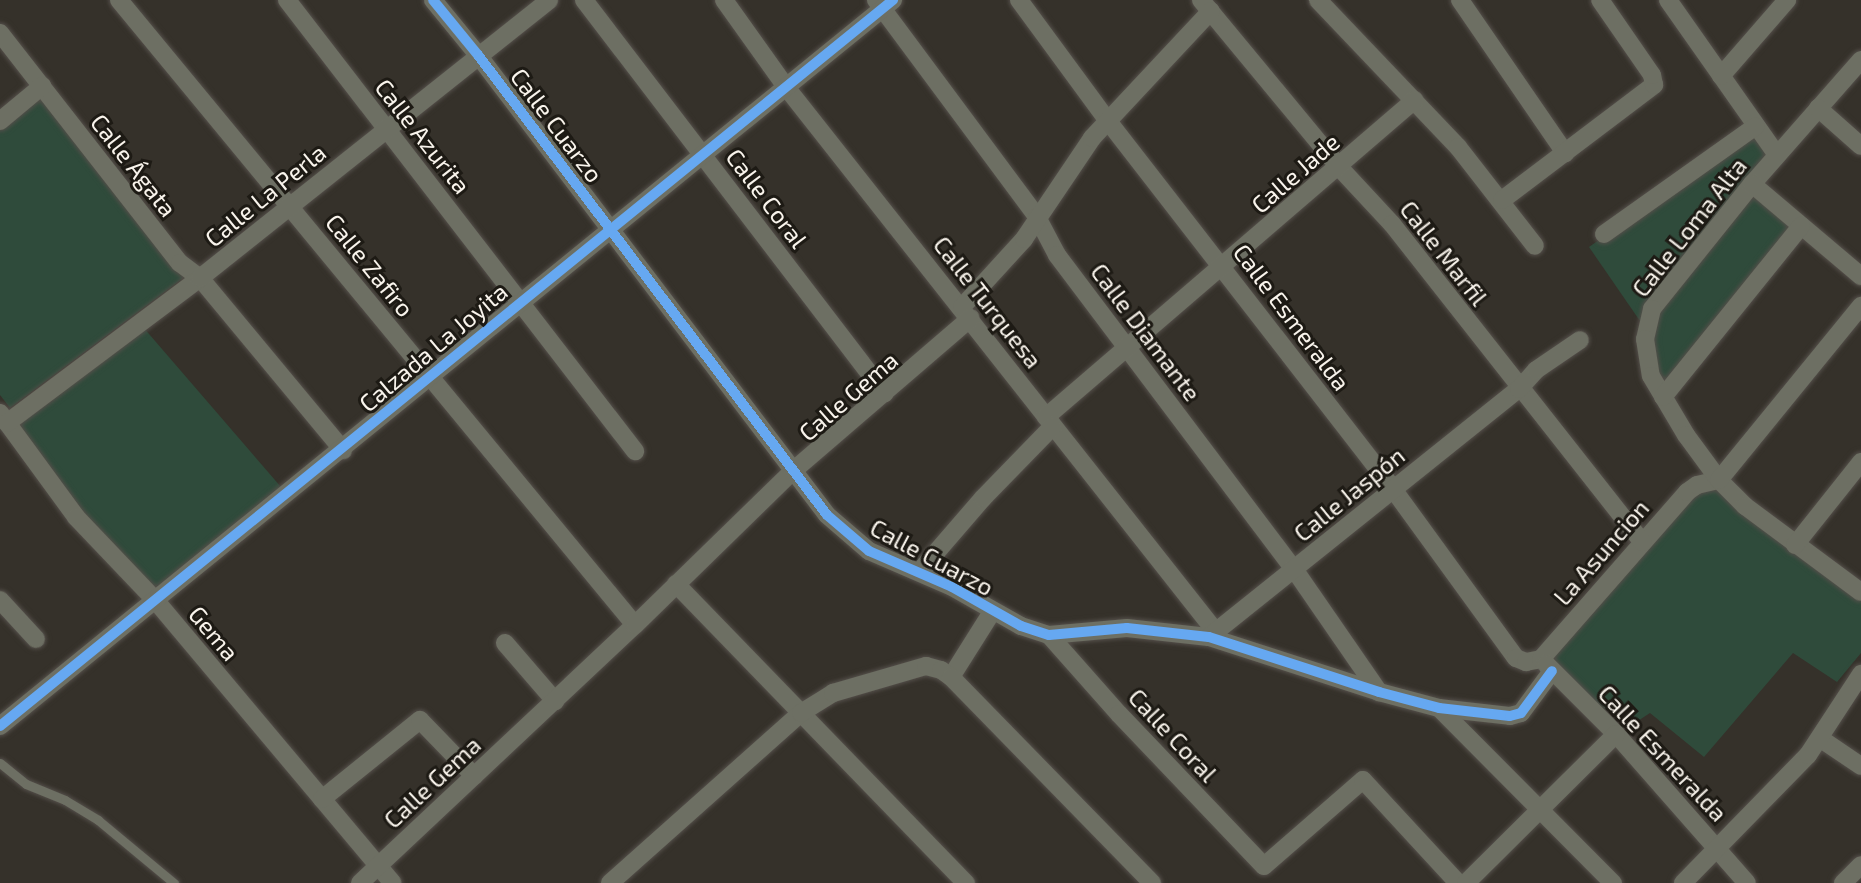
<!DOCTYPE html>
<meta charset="utf-8">
<style>
body{margin:0}
#map{position:relative;width:1861px;height:883px;overflow:hidden;background:#35312a;font-family:"Exo 2",sans-serif}
div>[style]{position:absolute}
.green>*{inset:0;background:#2f4b3b}
.roads{filter:drop-shadow(0 0 2px #544f4a) drop-shadow(0 0 2px #544f4a)}
.service>*{height:9px;margin:-4.5px;padding:0 4.5px;transform-origin:4.5px;border-radius:4.5px;background:#6d6f63}
.minor>*{height:18px;margin:-9px;padding:0 9px;transform-origin:9px;border-radius:9px;background:#6d6f63}
.cycleway>*{height:10px;margin:-5px;padding:0 5px;transform-origin:5px;border-radius:5px;background:#66a8f1}
span{translate:-50% -50%;white-space:nowrap;text-align:center;line-height:1.15;-webkit-text-stroke:6px #1d1a14;paint-order:stroke}
.street-label{font-size:24px;color:#f9f4ec}
</style>
<div id="map">
<div class="green">
<i style="clip-path:polygon(40px 94px,186px 276px,10px 408px,0 395px,0 126px)"></i>
<i style="clip-path:polygon(1753px 132px,1772px 156px,1640px 321px,1589px 247px)"></i>
<i style="clip-path:polygon(1753px 188px,1795px 226px,1664px 389px,1653px 365px,1649px 338px,1656px 311px)"></i>
<i style="clip-path:polygon(143px 327px,281px 487px,156px 594px,78px 513px,14px 424px)"></i>
<i style="clip-path:polygon(1718px 487px,1861px 600px,1861px 653px,1837px 682px,1793px 653px,1704px 757px,1650px 713px,1627px 728px,1548px 660px,1696px 492px)"></i>
</div>
<div class="roads">
<div class="service">
<i style="left:0;top:763px;width:33px;rotate:39deg"></i>
<i style="left:26px;top:784px;width:42px;rotate:22.3deg"></i>
<i style="left:65px;top:800px;width:39px;rotate:31deg"></i>
<i style="left:98px;top:820px;width:99px;rotate:39.7deg"></i>
</div>
<div class="minor">
<i style="left:119px;top:0;width:810px;rotate:50.46deg"></i>
<i style="left:287px;top:0;width:570px;rotate:52.35deg"></i>
<i style="left:433px;top:0;width:71px;rotate:50.7deg"></i>
<i style="left:478px;top:55px;width:577px;rotate:52.81deg"></i>
<i style="left:827px;top:515px;width:55px;rotate:40.6deg"></i>
<i style="left:869px;top:551px;width:90px;rotate:23.4deg"></i>
<i style="left:952px;top:587px;width:79px;rotate:29.5deg"></i>
<i style="left:1021px;top:626px;width:29px;rotate:18deg"></i>
<i style="left:1049px;top:635px;width:78px;rotate:-5.1deg"></i>
<i style="left:1127px;top:628px;width:82px;rotate:6.3deg"></i>
<i style="left:1209px;top:637px;width:179px;rotate:17.9deg"></i>
<i style="left:1379px;top:692px;width:62px;rotate:14.9deg"></i>
<i style="left:1439px;top:708px;width:71px;rotate:6.4deg"></i>
<i style="left:1510px;top:716px;width:11px;rotate:-15deg"></i>
<i style="left:1521px;top:713px;width:52px;rotate:-53.6deg"></i>
<i style="left:584px;top:0;width:495px;rotate:52.6deg"></i>
<i style="left:724px;top:0;width:107px;rotate:54.5deg"></i>
<i style="left:786px;top:87px;width:694px;rotate:51.73deg"></i>
<i style="left:876px;top:0;width:270px;rotate:53.4deg"></i>
<i style="left:1037px;top:217px;width:43px;rotate:62.2deg"></i>
<i style="left:1057px;top:255px;width:393px;rotate:53deg"></i>
<i style="left:1294px;top:569px;width:150px;rotate:55.4deg"></i>
<i style="left:1019px;top:0;width:150px;rotate:53.7deg"></i>
<i style="left:1108px;top:121px;width:465px;rotate:52.2deg"></i>
<i style="left:1393px;top:489px;width:209px;rotate:54deg"></i>
<i style="left:1516px;top:658px;width:11px;rotate:22deg"></i>
<i style="left:1526px;top:662px;width:15px;rotate:-11deg"></i>
<i style="left:1541px;top:659px;width:222px;rotate:-48.8deg"></i>
<i style="left:1687px;top:492px;width:12px;rotate:-35deg"></i>
<i style="left:1697px;top:485px;width:23px;rotate:-13deg"></i>
<i style="left:1201px;top:0;width:217px;rotate:50.4deg"></i>
<i style="left:1339px;top:167px;width:78px;rotate:47.1deg"></i>
<i style="left:1392px;top:224px;width:405px;rotate:51.8deg"></i>
<i style="left:1318px;top:0;width:203px;rotate:46.4deg"></i>
<i style="left:1458px;top:147px;width:125px;rotate:52.1deg"></i>
<i style="left:1460px;top:0;width:186px;rotate:55.5deg"></i>
<i style="left:1668px;top:0;width:189px;rotate:54.9deg"></i>
<i style="left:0;top:33px;width:292px;rotate:52deg"></i>
<i style="left:180px;top:263px;width:25px;rotate:37deg"></i>
<i style="left:200px;top:278px;width:224px;rotate:50.3deg"></i>
<i style="left:1861px;top:60px;width:165px;rotate:131.3deg"></i>
<i style="left:1752px;top:184px;width:160px;rotate:128.7deg"></i>
<i style="left:1652px;top:309px;width:31px;rotate:103deg"></i>
<i style="left:1645px;top:339px;width:37px;rotate:81deg"></i>
<i style="left:1651px;top:376px;width:69px;rotate:59.3deg"></i>
<i style="left:1686px;top:435px;width:56px;rotate:53.7deg"></i>
<i style="left:1719px;top:480px;width:37px;rotate:45deg"></i>
<i style="left:1745px;top:506px;width:144px;rotate:36.6deg"></i>
<i style="left:1721px;top:76px;width:101px;rotate:-49deg"></i>
<i style="left:1818px;top:108px;width:57px;rotate:41.5deg"></i>
<i style="left:0;top:121px;width:55px;rotate:-39.8deg"></i>
<i style="left:1752px;top:184px;width:143px;rotate:40.2deg"></i>
<i style="left:1502px;top:200px;width:191px;rotate:-37.1deg"></i>
<i style="left:1654px;top:85px;width:10px;rotate:-101deg"></i>
<i style="left:1652px;top:75px;width:91px;rotate:-124.7deg"></i>
<i style="left:1604px;top:234px;width:186px;rotate:-35.4deg"></i>
<i style="left:962px;top:307px;width:92px;rotate:-47.6deg"></i>
<i style="left:1024px;top:239px;width:122px;rotate:-56deg"></i>
<i style="left:1092px;top:138px;width:174px;rotate:-46.9deg"></i>
<i style="left:1663px;top:397px;width:220px;rotate:-51.1deg"></i>
<i style="left:0;top:413px;width:129px;rotate:53.8deg"></i>
<i style="left:76px;top:517px;width:116px;rotate:46.4deg"></i>
<i style="left:156px;top:601px;width:368px;rotate:50deg"></i>
<i style="left:1046px;top:417px;width:486px;rotate:-40.7deg"></i>
<i style="left:7px;top:423px;width:241px;rotate:-36.9deg"></i>
<i style="left:200px;top:278px;width:446px;rotate:-38.5deg"></i>
<i style="left:1719px;top:480px;width:225px;rotate:-50.8deg"></i>
<i style="left:1795px;top:545px;width:106px;rotate:-51.5deg"></i>
<i style="left:920px;top:571px;width:96px;rotate:-49.2deg"></i>
<i style="left:983px;top:498px;width:100px;rotate:-45.8deg"></i>
<i style="left:676px;top:584px;width:417px;rotate:45.9deg"></i>
<i style="left:0;top:600px;width:53px;rotate:47.3deg"></i>
<i style="left:1049px;top:635px;width:106px;rotate:48.5deg"></i>
<i style="left:1119px;top:714px;width:210px;rotate:46.4deg"></i>
<i style="left:1264px;top:866px;width:131px;rotate:-41deg"></i>
<i style="left:1363px;top:780px;width:140px;rotate:47.3deg"></i>
<i style="left:1209px;top:637px;width:397px;rotate:-38.7deg"></i>
<i style="left:1519px;top:389px;width:25px;rotate:-48deg"></i>
<i style="left:1536px;top:370px;width:53px;rotate:-34.3deg"></i>
<i style="left:505px;top:643px;width:77px;rotate:49.2deg"></i>
<i style="left:1546px;top:664px;width:99px;rotate:45deg"></i>
<i style="left:1616px;top:734px;width:198px;rotate:48.7deg"></i>
<i style="left:951px;top:677px;width:77px;rotate:-57.8deg"></i>
<i style="left:1439px;top:708px;width:247px;rotate:45.2deg"></i>
<i style="left:0;top:726px;width:1151px;rotate:-39.11deg"></i>
<i style="left:1821px;top:739px;width:48px;rotate:34deg"></i>
<i style="left:322px;top:799px;width:126px;rotate:-38.9deg"></i>
<i style="left:420px;top:720px;width:78px;rotate:46deg"></i>
<i style="left:360px;top:883px;width:377px;rotate:-43.2deg"></i>
<i style="left:635px;top:625px;width:222px;rotate:-44.3deg"></i>
<i style="left:794px;top:470px;width:233px;rotate:-40.7deg"></i>
<i style="left:610px;top:883px;width:256px;rotate:-41.7deg"></i>
<i style="left:801px;top:713px;width:38px;rotate:-32deg"></i>
<i style="left:833px;top:693px;width:97px;rotate:-16.2deg"></i>
<i style="left:926px;top:666px;width:16px;rotate:15deg"></i>
<i style="left:941px;top:670px;width:12px;rotate:35deg"></i>
<i style="left:951px;top:677px;width:288px;rotate:45.7deg"></i>
<i style="left:1466px;top:883px;width:211px;rotate:-44.8deg"></i>
<i style="left:1683px;top:883px;width:179px;rotate:-45.7deg"></i>
<i style="left:1808px;top:755px;width:97px;rotate:-56.8deg"></i>
<i style="left:1843px;top:883px;width:25px;rotate:-45deg"></i>
</div>
</div>
<div class="cycleway">
<i style="left:433px;top:0;width:71px;rotate:50.7deg"></i>
<i style="left:478px;top:55px;width:577px;rotate:52.81deg"></i>
<i style="left:827px;top:515px;width:55px;rotate:40.6deg"></i>
<i style="left:869px;top:551px;width:90px;rotate:23.4deg"></i>
<i style="left:952px;top:587px;width:79px;rotate:29.5deg"></i>
<i style="left:1021px;top:626px;width:29px;rotate:18deg"></i>
<i style="left:1049px;top:635px;width:78px;rotate:-5.1deg"></i>
<i style="left:1127px;top:628px;width:82px;rotate:6.3deg"></i>
<i style="left:1209px;top:637px;width:179px;rotate:17.9deg"></i>
<i style="left:1379px;top:692px;width:62px;rotate:14.9deg"></i>
<i style="left:1439px;top:708px;width:71px;rotate:6.4deg"></i>
<i style="left:1510px;top:716px;width:11px;rotate:-15deg"></i>
<i style="left:1521px;top:713px;width:52px;rotate:-53.6deg"></i>
<i style="left:0;top:726px;width:1151px;rotate:-39.11deg"></i>
</div>
<div class="street-label">
<span style="left:557px;top:125px;rotate:53deg">Calle Cuarzo</span>
<span style="left:423px;top:136px;rotate:52deg">Calle Azurita</span>
<span style="left:134px;top:165px;rotate:52deg">Calle Ágata</span>
<span style="left:1295px;top:173px;rotate:-41deg">Calle Jade</span>
<span style="left:265px;top:195px;rotate:-39deg">Calle La Perla</span>
<span style="left:767px;top:198px;rotate:53deg">Calle Coral</span>
<span style="left:1689px;top:227px;rotate:-52deg">Calle Loma Alta</span>
<span style="left:1444px;top:253px;rotate:52deg">Calle Marfil</span>
<span style="left:370px;top:265px;rotate:51deg">Calle Zafiro</span>
<span style="left:988px;top:302px;rotate:52deg">Calle Turquesa</span>
<span style="left:1292px;top:317px;rotate:53deg">Calle Esmeralda</span>
<span style="left:1146px;top:332px;rotate:53deg">Calle Diamante</span>
<span style="left:433px;top:347px;rotate:-40deg">Calzada La Joyita</span>
<span style="left:848px;top:396px;rotate:-41deg">Calle Gema</span>
<span style="left:1349px;top:494px;rotate:-39deg">Calle Jaspón</span>
<span style="left:1601px;top:552px;rotate:-49deg">La Asuncion</span>
<span style="left:932px;top:557px;rotate:28deg">Calle Cuarzo</span>
<span style="left:214px;top:633px;rotate:50deg">Gema</span>
<span style="left:1173px;top:735px;rotate:47deg">Calle Coral</span>
<span style="left:1663px;top:753px;rotate:47deg">Calle Esmeralda</span>
<span style="left:432px;top:782px;rotate:-43deg">Calle Gema</span>
</div>
</div>
